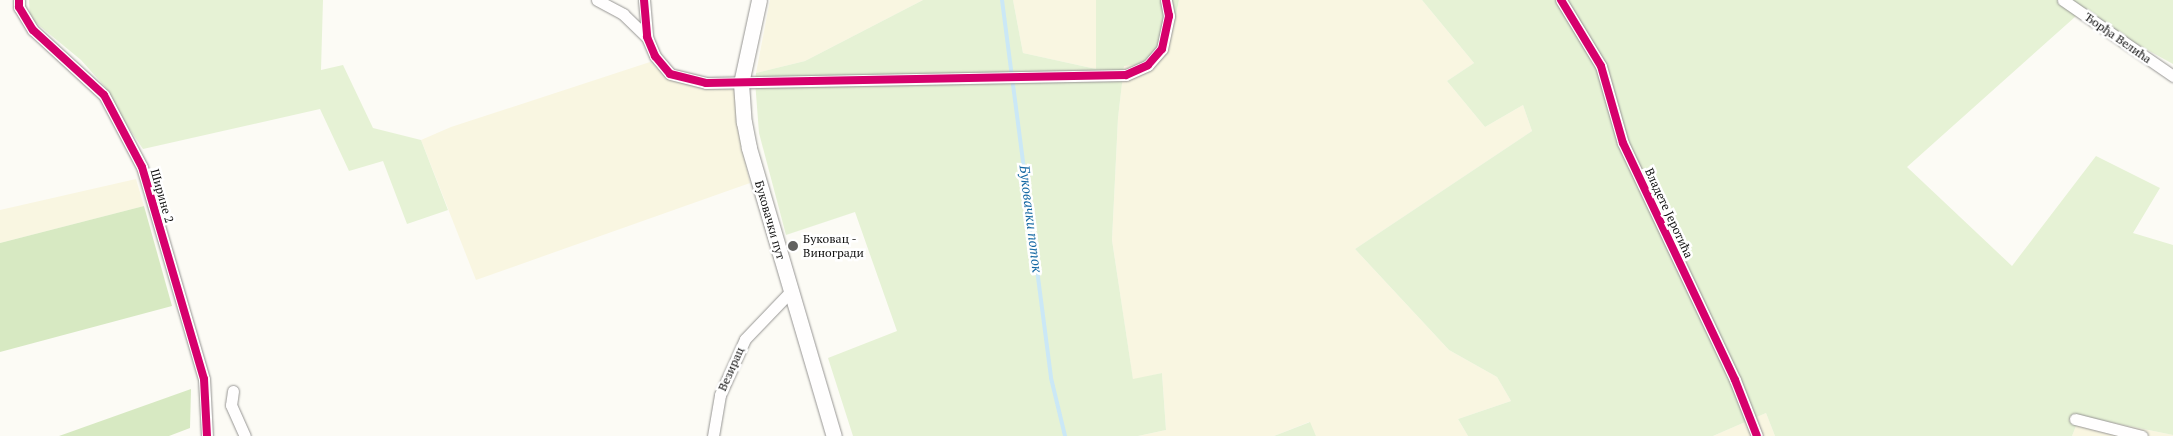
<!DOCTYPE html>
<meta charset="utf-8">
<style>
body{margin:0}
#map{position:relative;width:2173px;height:436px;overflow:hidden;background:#fcfbf5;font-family:"PT Serif",serif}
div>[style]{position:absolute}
.farmland>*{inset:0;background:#f9f6e1}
.green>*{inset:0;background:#e6f2d5}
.forest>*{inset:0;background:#d7e9c2}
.stream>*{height:4px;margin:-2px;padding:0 2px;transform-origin:2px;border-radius:2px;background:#cbe8f6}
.roads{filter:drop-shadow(0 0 1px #969593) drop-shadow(0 0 1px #969593)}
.minor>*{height:11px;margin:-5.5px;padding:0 5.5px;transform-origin:5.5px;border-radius:5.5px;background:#fffefe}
.tertiary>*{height:15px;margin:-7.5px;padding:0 7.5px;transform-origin:7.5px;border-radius:7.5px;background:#fffefe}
.cycleway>*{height:8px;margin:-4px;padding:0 4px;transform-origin:4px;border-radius:4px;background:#d6006c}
.dots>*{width:14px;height:14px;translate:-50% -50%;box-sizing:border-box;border:2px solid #fff;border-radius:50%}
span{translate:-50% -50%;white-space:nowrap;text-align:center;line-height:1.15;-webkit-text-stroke:5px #fff;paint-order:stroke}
.street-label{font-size:12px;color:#0f0f0f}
.poi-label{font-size:12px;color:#0f0f0f}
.left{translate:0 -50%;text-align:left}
.water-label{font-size:14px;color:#1669a4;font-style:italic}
</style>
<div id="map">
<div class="farmland">
<i style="clip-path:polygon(770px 0,923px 0,805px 61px,756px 73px)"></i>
<i style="clip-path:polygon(1013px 0,1096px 0,1096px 69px,1023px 53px)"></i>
<i style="clip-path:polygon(1179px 0,1422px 0,1474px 63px,1447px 81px,1485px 127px,1523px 105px,1532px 131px,1355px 249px,1449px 350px,1497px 377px,1511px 401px,1458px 419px,1468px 436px,1316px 436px,1309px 422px,1274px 436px,1138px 436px,1166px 430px,1162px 373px,1133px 380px,1112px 240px,1118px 118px,1124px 65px,1174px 25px)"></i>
<i style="clip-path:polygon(650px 62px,677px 82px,734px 87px,739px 134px,750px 183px,476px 280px,421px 140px,451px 127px)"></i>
<i style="clip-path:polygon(136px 179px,144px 206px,0 243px,0 210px)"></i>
<i style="clip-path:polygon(1766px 413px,1775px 436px,1713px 436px)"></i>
<i style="clip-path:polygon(2080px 416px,2173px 435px,2173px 436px,2072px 436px)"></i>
</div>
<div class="green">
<i style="clip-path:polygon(29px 0,323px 0,321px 70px,343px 65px,373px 128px,421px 140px,448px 210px,407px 224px,383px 161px,349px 171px,320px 109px,143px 149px,118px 112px,107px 89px,81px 60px,30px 18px)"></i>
<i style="clip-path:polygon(923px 0,1013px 0,1023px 53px,1096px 69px,1096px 0,1179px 0,1174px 25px,1148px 63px,1124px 66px,1118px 118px,1112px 240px,1133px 379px,1162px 373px,1166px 430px,1138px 436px,853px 436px,828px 358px,897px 331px,855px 212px,786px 235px,759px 133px,755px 81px,756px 73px,805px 61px)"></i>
<i style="clip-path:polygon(1422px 0,2173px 0,2173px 64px,2133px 42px,2085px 8px,1907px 167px,2012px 266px,2096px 156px,2160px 188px,2133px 233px,2173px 245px,2173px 435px,2080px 416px,2072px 436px,1775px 436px,1766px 413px,1713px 436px,1468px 436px,1458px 419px,1511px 401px,1497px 377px,1449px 350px,1355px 249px,1532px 131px,1523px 105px,1485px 127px,1447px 81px,1474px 63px)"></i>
<i style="clip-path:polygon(1310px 422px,1316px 436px,1274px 436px)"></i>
</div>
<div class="forest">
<i style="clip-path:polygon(144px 206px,172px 306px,0 352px,0 243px)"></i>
<i style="clip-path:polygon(191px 389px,190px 428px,169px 436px,59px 436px)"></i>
</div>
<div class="stream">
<i style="left:1002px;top:0;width:381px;rotate:82.6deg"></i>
<i style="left:1051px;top:378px;width:60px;rotate:76.4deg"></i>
</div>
<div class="roads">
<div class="minor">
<i style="left:19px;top:0;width:7px;rotate:90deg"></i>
<i style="left:19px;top:7px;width:27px;rotate:59deg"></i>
<i style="left:33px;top:30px;width:96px;rotate:42.5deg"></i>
<i style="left:104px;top:95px;width:81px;rotate:62.2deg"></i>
<i style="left:142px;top:167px;width:221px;rotate:73.7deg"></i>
<i style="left:204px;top:379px;width:57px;rotate:87deg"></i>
<i style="left:597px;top:0;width:30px;rotate:28deg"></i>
<i style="left:623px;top:14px;width:33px;rotate:44deg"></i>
<i style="left:644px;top:0;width:37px;rotate:85deg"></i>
<i style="left:647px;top:37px;width:21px;rotate:67deg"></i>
<i style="left:655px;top:56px;width:23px;rotate:50deg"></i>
<i style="left:670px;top:74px;width:37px;rotate:14deg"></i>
<i style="left:706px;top:83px;width:420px;rotate:-1.1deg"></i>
<i style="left:1126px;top:75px;width:24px;rotate:-24deg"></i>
<i style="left:1148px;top:65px;width:21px;rotate:-49deg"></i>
<i style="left:1162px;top:49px;width:34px;rotate:-78deg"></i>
<i style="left:1169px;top:16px;width:16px;rotate:-101deg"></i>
<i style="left:1561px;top:0;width:77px;rotate:58.8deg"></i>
<i style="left:1601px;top:66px;width:80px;rotate:74.1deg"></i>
<i style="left:1623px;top:143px;width:262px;rotate:64.7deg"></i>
<i style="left:1735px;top:380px;width:60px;rotate:68.6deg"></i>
<i style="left:2063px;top:0;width:134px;rotate:34.6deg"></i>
<i style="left:233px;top:391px;width:14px;rotate:98deg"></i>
<i style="left:231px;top:405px;width:34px;rotate:66deg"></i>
<i style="left:2075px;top:419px;width:69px;rotate:14.2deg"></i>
<i style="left:713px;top:436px;width:42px;rotate:-80.3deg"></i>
<i style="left:720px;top:395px;width:61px;rotate:-65.9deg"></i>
<i style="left:745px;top:339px;width:66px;rotate:-46.2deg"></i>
</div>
<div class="tertiary">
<i style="left:759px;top:0;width:85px;rotate:102.2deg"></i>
<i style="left:741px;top:83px;width:39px;rotate:86deg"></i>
<i style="left:744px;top:122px;width:26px;rotate:79deg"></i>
<i style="left:749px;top:148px;width:300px;rotate:73.6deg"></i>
</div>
</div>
<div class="cycleway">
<i style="left:19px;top:0;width:7px;rotate:90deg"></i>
<i style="left:19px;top:7px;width:27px;rotate:59deg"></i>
<i style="left:33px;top:30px;width:96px;rotate:42.5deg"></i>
<i style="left:104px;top:95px;width:81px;rotate:62.2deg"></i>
<i style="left:142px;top:167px;width:221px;rotate:73.7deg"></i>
<i style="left:204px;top:379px;width:57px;rotate:87deg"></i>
<i style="left:644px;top:0;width:37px;rotate:85deg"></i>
<i style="left:647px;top:37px;width:21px;rotate:67deg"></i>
<i style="left:655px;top:56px;width:23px;rotate:50deg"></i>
<i style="left:670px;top:74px;width:37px;rotate:14deg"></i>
<i style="left:706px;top:83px;width:420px;rotate:-1.1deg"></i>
<i style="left:1126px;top:75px;width:24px;rotate:-24deg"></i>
<i style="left:1148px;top:65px;width:21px;rotate:-49deg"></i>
<i style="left:1162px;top:49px;width:34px;rotate:-78deg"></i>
<i style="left:1169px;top:16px;width:16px;rotate:-101deg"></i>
<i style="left:1561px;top:0;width:77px;rotate:58.8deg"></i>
<i style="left:1601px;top:66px;width:80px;rotate:74.1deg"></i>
<i style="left:1623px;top:143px;width:262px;rotate:64.7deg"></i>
<i style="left:1735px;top:380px;width:60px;rotate:68.6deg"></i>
</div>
<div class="dots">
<i style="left:793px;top:246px;background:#626260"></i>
</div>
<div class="street-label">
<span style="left:2118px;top:38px;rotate:35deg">Ђорђа Велића</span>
<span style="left:162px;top:196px;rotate:74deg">Ширине 2</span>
<span style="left:1669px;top:213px;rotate:65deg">Владете Јеротића</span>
<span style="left:770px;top:220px;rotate:74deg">Буковачки пут</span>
<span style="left:731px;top:369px;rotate:-66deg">Везирац</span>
</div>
<div class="poi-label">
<span class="left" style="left:803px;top:246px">Буковац -<br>Виногради</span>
</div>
<div class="water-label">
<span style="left:1031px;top:219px;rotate:83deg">Буковачки поток</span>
</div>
</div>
